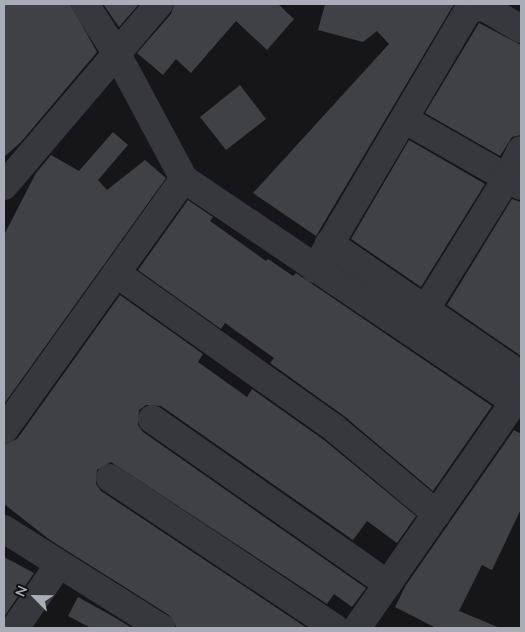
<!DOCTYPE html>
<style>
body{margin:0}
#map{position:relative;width:525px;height:632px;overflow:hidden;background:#161618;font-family:Quicksand,sans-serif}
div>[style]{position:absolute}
.building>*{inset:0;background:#404145}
.minor>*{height:28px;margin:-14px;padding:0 14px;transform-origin:14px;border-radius:14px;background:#37383d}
span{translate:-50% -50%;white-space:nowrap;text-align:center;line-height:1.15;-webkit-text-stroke:4px #111113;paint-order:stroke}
.frame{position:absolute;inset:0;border:5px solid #a8adb8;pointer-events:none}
.north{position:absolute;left:10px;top:572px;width:50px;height:50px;-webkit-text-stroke:4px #111113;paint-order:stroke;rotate:293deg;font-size:14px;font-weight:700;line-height:20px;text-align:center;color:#a8adb8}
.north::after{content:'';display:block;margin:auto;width:18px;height:22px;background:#a8adb8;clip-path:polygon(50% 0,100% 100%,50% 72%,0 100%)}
</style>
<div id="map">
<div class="building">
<i style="clip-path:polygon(4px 4px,70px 4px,97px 52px,21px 142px,4px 157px)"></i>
<i style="clip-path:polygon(103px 4px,139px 4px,119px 27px)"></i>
<i style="clip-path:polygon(174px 4px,278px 4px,294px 19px,267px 50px,236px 21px,191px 73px,176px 59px,163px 75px,137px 53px,171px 14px)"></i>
<i style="clip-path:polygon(325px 4px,454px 4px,316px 236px,253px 193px,389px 44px,377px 31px,363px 42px,318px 30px)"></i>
<i style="clip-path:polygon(479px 23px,521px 45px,521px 135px,512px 137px,500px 156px,425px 113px)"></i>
<i style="clip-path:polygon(240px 85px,266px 119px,226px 150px,200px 117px)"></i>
<i style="clip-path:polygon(113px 132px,128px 145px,98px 180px,107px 190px,145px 160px,166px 178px,4px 404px,4px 235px,36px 173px,51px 155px,79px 171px)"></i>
<i style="clip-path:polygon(409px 140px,485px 184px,421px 287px,351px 239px)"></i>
<i style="clip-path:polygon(512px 199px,521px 202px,521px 356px,447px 305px)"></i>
<i style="clip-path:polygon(188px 200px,213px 217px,210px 221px,266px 261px,268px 259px,293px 276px,296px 273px,492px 406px,433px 491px,344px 416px,270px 363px,274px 358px,225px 323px,221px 329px,138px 270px)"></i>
<i style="clip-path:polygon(120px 295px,203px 354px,198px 362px,247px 397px,252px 389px,324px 440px,416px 516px,397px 543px,367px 521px,353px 540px,161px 406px,146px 405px,139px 410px,138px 425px,143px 432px,366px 588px,352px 607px,334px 594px,327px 604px,111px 462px,97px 470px,96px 484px,101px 491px,307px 628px,177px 628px,169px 615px,50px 540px,4px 504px,4px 445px,17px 439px)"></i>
<i style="clip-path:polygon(514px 430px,521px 434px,521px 509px,492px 570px,482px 565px,459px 611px,500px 628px,436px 628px,395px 607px,406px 585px)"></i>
<i style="clip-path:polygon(4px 557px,34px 573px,4px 617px)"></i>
<i style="clip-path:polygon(78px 597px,114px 617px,132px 628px,91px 628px,68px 616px)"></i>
</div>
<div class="minor">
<i style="left:85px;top:4px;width:59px;rotate:57.4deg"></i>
<i style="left:117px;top:54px;width:142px;rotate:61.8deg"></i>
<i style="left:184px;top:179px;width:398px;rotate:34deg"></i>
<i style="left:404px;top:119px;width:119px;rotate:29.8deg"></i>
<i style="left:507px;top:178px;width:155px;rotate:121.8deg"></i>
<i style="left:521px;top:150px;width:31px;rotate:117deg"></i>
<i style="left:507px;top:178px;width:16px;rotate:30deg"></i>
<i style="left:4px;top:186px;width:239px;rotate:-49.6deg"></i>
<i style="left:329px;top:243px;width:233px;rotate:34.5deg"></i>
<i style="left:315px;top:269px;width:302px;rotate:-59.4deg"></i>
<i style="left:469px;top:9px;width:15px;rotate:-8deg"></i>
<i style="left:484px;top:7px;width:43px;rotate:30.7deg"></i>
<i style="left:116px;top:273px;width:267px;rotate:35.4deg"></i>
<i style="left:334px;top:428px;width:134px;rotate:39.9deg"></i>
<i style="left:152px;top:419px;width:288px;rotate:35deg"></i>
<i style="left:4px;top:430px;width:309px;rotate:-54.4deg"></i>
<i style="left:110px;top:478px;width:270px;rotate:33.7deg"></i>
<i style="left:4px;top:529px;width:186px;rotate:32.2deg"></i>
<i style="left:15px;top:628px;width:75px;rotate:-55.3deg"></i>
<i style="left:357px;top:628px;width:275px;rotate:-55.2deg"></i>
<i style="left:514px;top:402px;width:8px;rotate:-23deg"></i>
</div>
<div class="frame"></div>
<div class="north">N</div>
</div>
